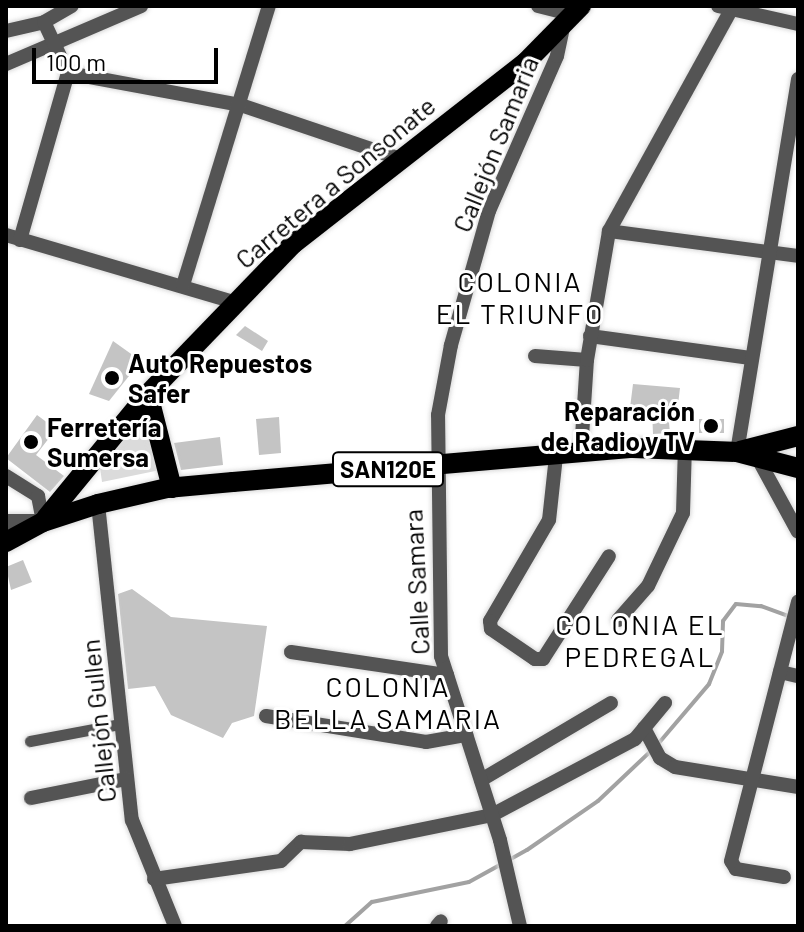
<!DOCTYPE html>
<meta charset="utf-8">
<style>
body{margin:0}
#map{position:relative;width:804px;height:932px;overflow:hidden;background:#fff;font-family:Barlow,sans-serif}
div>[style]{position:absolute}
.green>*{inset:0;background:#dbdbdb}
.stream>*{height:4px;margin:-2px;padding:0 2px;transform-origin:2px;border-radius:2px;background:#a2a2a2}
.building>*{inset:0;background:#c4c4c4}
.roads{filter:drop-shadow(0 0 2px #dbdbdb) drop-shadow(0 0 2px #dbdbdb)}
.pedestrian>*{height:11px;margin:-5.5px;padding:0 5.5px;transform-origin:5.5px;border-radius:5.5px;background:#545454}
.minor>*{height:14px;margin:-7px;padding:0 7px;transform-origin:7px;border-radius:7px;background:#545454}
.tertiary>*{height:16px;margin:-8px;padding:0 8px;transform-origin:8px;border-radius:8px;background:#545454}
.primary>*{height:20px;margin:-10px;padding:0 10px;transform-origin:10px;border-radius:10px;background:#000}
.dots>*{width:22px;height:22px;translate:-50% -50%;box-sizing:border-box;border:4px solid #fff;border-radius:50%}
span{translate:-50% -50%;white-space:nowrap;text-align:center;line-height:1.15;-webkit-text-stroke:6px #fff;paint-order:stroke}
.shield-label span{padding:2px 6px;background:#fff;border:2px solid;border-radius:6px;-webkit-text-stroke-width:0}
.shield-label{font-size:24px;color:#000;font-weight:700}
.street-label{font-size:26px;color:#000}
.poi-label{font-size:26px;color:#000;font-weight:700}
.left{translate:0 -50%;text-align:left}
.right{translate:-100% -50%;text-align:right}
.neighbourhood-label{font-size:28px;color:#000;letter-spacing:2px}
.frame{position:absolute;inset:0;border:8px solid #000;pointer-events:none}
.scale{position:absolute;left:32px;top:48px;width:186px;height:36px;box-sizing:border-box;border:4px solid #000;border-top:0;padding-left:10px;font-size:24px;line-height:28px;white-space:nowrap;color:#000;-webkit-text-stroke:6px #fff;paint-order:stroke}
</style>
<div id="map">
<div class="green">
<i style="clip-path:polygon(143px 414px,165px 469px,102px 482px,100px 467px)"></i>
</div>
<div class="stream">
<i style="left:658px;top:744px;width:79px;rotate:-49.6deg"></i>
<i style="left:709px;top:684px;width:35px;rotate:-68deg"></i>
<i style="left:722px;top:651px;width:30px;rotate:-88deg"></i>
<i style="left:723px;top:621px;width:21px;rotate:-53deg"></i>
<i style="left:736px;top:604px;width:25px;rotate:5deg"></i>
<i style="left:761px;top:606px;width:33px;rotate:20deg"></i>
<i style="left:345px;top:926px;width:36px;rotate:-42deg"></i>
<i style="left:372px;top:902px;width:99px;rotate:-11.7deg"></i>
<i style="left:469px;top:882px;width:66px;rotate:-28.9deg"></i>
<i style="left:527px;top:850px;width:86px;rotate:-34.6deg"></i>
<i style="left:598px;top:801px;width:74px;rotate:-43.4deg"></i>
</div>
<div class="building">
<i style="clip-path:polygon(245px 326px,268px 341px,262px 351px,236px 335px)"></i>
<i style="clip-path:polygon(113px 341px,141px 361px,109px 401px,89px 394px)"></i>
<i style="clip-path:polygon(633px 384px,680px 388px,677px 413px,668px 412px,670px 433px,653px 434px,652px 410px,630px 408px)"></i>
<i style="clip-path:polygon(37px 415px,56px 429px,36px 455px,64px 476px,50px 492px,6px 458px)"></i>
<i style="clip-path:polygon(279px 417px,281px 453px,259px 455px,256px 419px)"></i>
<i style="clip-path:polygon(699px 419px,724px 419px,724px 433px,699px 433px)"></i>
<i style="clip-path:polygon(220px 437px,223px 465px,181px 470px,174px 443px)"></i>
<i style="clip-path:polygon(23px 560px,32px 582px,11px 590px,6px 567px)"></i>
<i style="clip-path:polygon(132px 589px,171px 617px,267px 626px,254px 716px,232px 723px,223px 738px,171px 715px,155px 686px,128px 689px,118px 594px)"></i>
</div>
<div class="roads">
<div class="pedestrian">
<i style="left:30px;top:741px;width:92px;rotate:-10.7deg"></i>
</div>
<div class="minor">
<i style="left:538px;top:6px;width:36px;rotate:14deg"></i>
<i style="left:718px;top:6px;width:82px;rotate:12.7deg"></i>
<i style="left:6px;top:31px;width:39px;rotate:-13deg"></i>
<i style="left:44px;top:22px;width:32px;rotate:-30deg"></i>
<i style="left:6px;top:64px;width:147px;rotate:-23.2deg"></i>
<i style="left:68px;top:73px;width:176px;rotate:10.5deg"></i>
<i style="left:241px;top:105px;width:166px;rotate:18.7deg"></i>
<i style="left:609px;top:231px;width:191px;rotate:7.5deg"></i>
<i style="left:6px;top:235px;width:237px;rotate:16.4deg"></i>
<i style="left:20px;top:240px;width:174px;rotate:-74deg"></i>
<i style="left:68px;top:73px;width:56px;rotate:-115.2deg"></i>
<i style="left:183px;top:285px;width:292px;rotate:-72.9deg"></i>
<i style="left:590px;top:336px;width:162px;rotate:7.8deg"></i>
<i style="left:535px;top:356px;width:52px;rotate:4.4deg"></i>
<i style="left:581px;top:452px;width:92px;rotate:-86.3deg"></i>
<i style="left:587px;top:360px;width:131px;rotate:-80.3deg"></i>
<i style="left:609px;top:231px;width:252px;rotate:-61.1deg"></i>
<i style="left:737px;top:452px;width:378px;rotate:-80.7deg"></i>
<i style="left:556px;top:456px;width:64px;rotate:96.2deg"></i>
<i style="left:549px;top:520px;width:117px;rotate:120.3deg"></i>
<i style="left:490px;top:621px;width:8px;rotate:83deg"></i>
<i style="left:491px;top:629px;width:53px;rotate:34.3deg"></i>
<i style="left:535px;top:659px;width:8px"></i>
<i style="left:543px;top:659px;width:122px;rotate:-57.3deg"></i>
<i style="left:757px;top:457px;width:85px;rotate:61.3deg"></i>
<i style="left:6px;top:476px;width:38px;rotate:32deg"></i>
<i style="left:38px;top:496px;width:26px;rotate:79deg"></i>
<i style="left:98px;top:504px;width:318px;rotate:83.9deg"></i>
<i style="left:132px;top:820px;width:114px;rotate:67.9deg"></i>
<i style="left:618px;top:620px;width:45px;rotate:-48.6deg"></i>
<i style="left:648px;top:586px;width:81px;rotate:-64.4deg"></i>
<i style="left:683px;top:513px;width:66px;rotate:-88.3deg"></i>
<i style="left:291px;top:652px;width:158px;rotate:8.4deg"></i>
<i style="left:780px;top:672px;width:18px;rotate:13deg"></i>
<i style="left:266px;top:716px;width:162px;rotate:9.2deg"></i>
<i style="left:426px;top:742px;width:41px;rotate:-9.9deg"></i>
<i style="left:644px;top:728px;width:34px;rotate:62deg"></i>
<i style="left:660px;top:758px;width:17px;rotate:31deg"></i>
<i style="left:675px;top:767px;width:125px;rotate:9.2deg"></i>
<i style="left:481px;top:780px;width:151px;rotate:-30.6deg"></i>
<i style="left:31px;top:798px;width:97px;rotate:-11.3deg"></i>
<i style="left:784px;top:877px;width:49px;rotate:-170.5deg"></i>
<i style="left:736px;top:869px;width:9px;rotate:-122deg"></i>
<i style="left:731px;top:861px;width:268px;rotate:-75.5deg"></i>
<i style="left:154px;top:879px;width:128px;rotate:-8.1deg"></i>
<i style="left:281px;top:861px;width:28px;rotate:-44deg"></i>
<i style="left:301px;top:842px;width:49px;rotate:2.3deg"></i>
<i style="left:350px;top:844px;width:145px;rotate:-11.5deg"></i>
<i style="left:492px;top:815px;width:162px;rotate:-28deg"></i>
<i style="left:635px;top:739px;width:47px;rotate:-50.2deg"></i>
<i style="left:437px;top:926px;width:6px;rotate:-51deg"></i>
<i style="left:520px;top:926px;width:88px;rotate:-103.1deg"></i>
<i style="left:500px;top:840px;width:193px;rotate:-107.8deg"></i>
<i style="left:441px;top:656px;width:241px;rotate:-90.7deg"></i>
<i style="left:438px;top:415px;width:71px;rotate:-79.5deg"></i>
<i style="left:451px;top:345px;width:139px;rotate:-74.2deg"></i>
<i style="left:489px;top:211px;width:169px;rotate:-66.3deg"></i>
<i style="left:557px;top:56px;width:29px;rotate:-78deg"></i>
</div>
<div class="tertiary">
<i style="left:6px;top:522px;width:37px"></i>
</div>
<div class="primary">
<i style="left:148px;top:394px;width:97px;rotate:75.7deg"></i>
<i style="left:740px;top:451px;width:60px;rotate:-14.5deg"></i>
<i style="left:46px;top:518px;width:161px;rotate:-50.6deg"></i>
<i style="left:148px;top:394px;width:209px;rotate:-46deg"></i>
<i style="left:293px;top:244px;width:294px;rotate:-38deg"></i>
<i style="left:525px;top:63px;width:80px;rotate:-45.5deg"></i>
<i style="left:6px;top:542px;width:42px;rotate:-28.4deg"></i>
<i style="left:43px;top:522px;width:58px;rotate:-18.1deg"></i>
<i style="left:98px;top:504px;width:71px;rotate:-13.1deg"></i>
<i style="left:167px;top:488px;width:66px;rotate:-5.2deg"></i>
<i style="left:233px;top:482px;width:401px;rotate:-4.9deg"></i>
<i style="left:633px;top:448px;width:104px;rotate:2.2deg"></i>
<i style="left:737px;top:452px;width:63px;rotate:14.7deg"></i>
</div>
</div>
<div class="dots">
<i style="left:112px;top:378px;background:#000"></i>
<i style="left:711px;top:426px;background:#000"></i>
<i style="left:31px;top:442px;background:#000"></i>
</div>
<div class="shield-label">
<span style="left:388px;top:469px">SAN120E</span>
</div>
<div class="street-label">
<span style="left:495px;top:144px;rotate:-68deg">Callejón Samaria</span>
<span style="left:335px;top:182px;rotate:-40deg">Carretera a Sonsonate</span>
<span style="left:416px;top:582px;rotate:-93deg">Calle Samara</span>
<span style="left:98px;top:721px;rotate:-96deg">Callejón Gullen</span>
</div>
<div class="poi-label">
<span class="left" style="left:128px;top:378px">Auto Repuestos<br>Safer</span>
<span class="right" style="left:695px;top:426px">Reparación<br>de Radio y TV</span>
<span class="left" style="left:47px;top:442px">Ferretería<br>Sumersa</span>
</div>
<div class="neighbourhood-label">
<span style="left:520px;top:297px">COLONIA<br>EL TRIUNFO</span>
<span style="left:640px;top:640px">COLONIA EL<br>PEDREGAL</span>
<span style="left:388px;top:702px">COLONIA<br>BELLA SAMARIA</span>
</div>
<div class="frame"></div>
<div class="scale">100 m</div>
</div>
